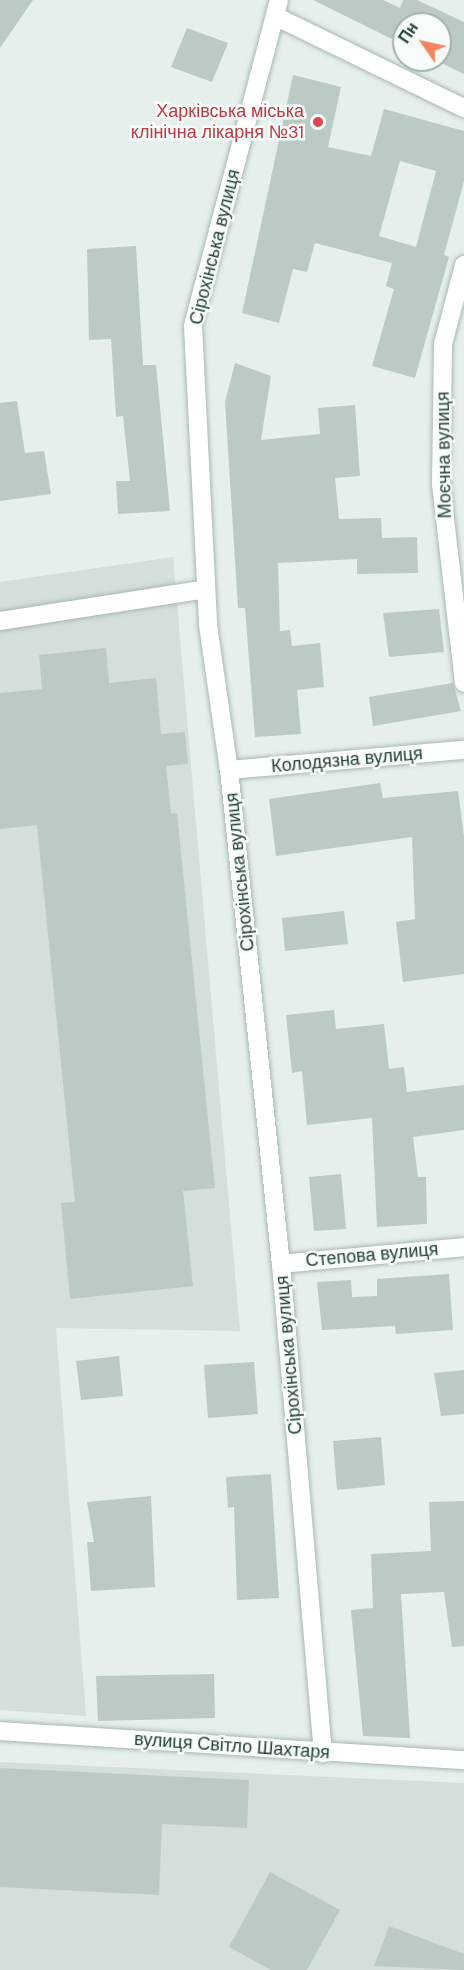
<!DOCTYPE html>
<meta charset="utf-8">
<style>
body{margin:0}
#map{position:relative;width:464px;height:1970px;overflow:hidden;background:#e6efeb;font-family:"DM Sans",sans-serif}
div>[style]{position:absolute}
.built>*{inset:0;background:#d4dfda}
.building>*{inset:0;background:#bbcac4}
.roads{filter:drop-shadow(0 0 2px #a8b8b2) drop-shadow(0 0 2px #a8b8b2)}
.minor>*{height:18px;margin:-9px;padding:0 9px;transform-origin:9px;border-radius:9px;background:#fff}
.dots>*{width:16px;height:16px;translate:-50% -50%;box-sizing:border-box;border:3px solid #f7fbf9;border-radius:50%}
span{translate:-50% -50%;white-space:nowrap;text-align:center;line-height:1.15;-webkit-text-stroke:5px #f7fbf9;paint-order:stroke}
.health-label{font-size:18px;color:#be3a42}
.right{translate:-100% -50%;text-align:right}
.street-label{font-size:18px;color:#24423a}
.north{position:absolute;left:392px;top:12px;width:60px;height:60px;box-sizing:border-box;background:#f7fbf9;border:2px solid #a3b1ad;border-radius:50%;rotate:304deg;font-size:16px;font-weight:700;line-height:24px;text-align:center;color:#24423a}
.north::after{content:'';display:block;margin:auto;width:21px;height:27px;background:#f4845f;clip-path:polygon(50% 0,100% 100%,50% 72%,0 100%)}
</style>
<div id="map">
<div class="built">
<i style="clip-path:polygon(173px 557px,240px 1331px,56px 1328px,86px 1716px,0 1710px,0 582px)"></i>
<i style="clip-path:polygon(0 1762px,464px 1783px,464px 1970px,0 1970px)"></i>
</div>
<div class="building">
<i style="clip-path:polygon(0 0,33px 0,0 48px)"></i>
<i style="clip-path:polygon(313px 0,383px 0,400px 8px,403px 0,417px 0,464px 22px,464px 74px,435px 60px,440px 60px,440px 24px,404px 24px,404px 45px)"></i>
<i style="clip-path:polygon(187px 28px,228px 43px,212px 82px,171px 67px)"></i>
<i style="clip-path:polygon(evenodd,293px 75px,341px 87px,328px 147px,371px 156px,384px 109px,464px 131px,464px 181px,444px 255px,449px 257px,415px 378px,372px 366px,394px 289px,386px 286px,392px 263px,315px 243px,307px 272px,293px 269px,279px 323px,242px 313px,293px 75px,400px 161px,436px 171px,416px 247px,379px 236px,400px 161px)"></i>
<i style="clip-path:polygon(136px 246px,143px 365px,156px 365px,170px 511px,118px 514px,116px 481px,130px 481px,123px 416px,116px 417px,111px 339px,89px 340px,87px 249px)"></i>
<i style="clip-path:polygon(235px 363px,271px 376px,261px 440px,320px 434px,318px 408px,355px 405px,360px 476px,335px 478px,339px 519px,381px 518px,382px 538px,417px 537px,418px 573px,357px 574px,357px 559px,278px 563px,280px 631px,290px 630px,292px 646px,320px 643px,324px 687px,297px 690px,301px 734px,255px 737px,245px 608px,238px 608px,225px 402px)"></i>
<i style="clip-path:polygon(17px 401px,25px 453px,44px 451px,51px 494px,0 501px,0 403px)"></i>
<i style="clip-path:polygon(439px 609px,444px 652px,389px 657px,383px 613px)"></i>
<i style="clip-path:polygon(106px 648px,109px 683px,156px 678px,161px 734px,185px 732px,188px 764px,166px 766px,171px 814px,177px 813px,215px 1188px,183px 1191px,193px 1286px,70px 1299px,61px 1203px,75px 1202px,37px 825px,0 829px,0 693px,42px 689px,39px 655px)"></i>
<i style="clip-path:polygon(453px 683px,461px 711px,373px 726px,369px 697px)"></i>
<i style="clip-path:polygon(380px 783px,383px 798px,458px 791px,464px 836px,464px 974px,403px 982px,396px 922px,415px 919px,412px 837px,276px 856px,269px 799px)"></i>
<i style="clip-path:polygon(344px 911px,348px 944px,285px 951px,282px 918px)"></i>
<i style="clip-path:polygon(334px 1010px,336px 1029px,384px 1024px,389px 1069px,404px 1067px,407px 1092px,464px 1085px,464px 1130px,413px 1137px,418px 1177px,426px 1177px,427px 1224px,377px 1227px,372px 1118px,307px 1125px,302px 1071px,292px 1073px,286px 1015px)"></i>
<i style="clip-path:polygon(341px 1174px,346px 1229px,314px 1231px,309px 1177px)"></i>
<i style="clip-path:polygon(449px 1274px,453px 1330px,396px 1334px,395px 1326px,322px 1330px,317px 1282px,351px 1280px,352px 1297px,377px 1296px,377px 1279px)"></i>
<i style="clip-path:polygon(119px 1356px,123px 1396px,81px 1400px,76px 1361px)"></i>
<i style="clip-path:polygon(254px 1362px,258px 1414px,208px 1418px,204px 1365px)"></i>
<i style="clip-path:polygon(464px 1370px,464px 1414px,441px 1416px,434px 1373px)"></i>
<i style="clip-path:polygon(381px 1437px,385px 1485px,337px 1490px,333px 1441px)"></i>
<i style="clip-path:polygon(271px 1474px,279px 1598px,237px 1600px,234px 1507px,228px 1508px,226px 1477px)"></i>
<i style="clip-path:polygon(151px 1496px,155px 1587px,91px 1591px,87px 1542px,94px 1542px,87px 1502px)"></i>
<i style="clip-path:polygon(464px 1501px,464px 1646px,452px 1647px,444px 1592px,401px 1594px,410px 1738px,363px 1736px,351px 1610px,373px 1608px,371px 1554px,431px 1551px,429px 1502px)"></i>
<i style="clip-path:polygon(214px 1674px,215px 1718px,98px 1721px,96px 1676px)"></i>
<i style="clip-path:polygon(0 1768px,249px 1780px,247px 1828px,162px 1824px,159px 1895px,0 1887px)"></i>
<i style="clip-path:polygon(270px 1872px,340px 1910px,307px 1970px,271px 1970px,229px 1947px)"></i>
<i style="clip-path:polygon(389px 1926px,464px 1954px,464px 1970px,374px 1966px)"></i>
</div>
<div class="roads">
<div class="minor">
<i style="left:279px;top:0;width:337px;rotate:104.8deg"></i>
<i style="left:193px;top:326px;width:299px;rotate:87.1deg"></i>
<i style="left:208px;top:625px;width:147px;rotate:81.8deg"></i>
<i style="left:229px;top:770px;width:497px;rotate:84deg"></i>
<i style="left:281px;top:1264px;width:491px;rotate:85.1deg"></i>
<i style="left:275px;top:16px;width:210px;rotate:26deg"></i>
<i style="left:464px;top:265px;width:82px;rotate:104.9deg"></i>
<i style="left:443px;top:344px;width:140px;rotate:90.8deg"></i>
<i style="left:441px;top:484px;width:200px;rotate:83.4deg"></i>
<i style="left:0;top:621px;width:208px;rotate:-8.8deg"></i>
<i style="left:229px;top:770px;width:236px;rotate:-4.9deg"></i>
<i style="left:281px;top:1264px;width:184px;rotate:-5.3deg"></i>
<i style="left:0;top:1731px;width:465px;rotate:3.6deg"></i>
</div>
</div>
<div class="dots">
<i style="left:318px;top:122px;background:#e0444e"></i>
</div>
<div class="health-label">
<span class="right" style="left:304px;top:122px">Харківська міська<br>клінічна лікарня №31</span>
</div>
<div class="street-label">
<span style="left:215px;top:247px;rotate:-76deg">Сірохінська вулиця</span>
<span style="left:444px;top:455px;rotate:-91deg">Моєчна вулиця</span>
<span style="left:347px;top:760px;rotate:-5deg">Колодязна вулиця</span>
<span style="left:240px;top:872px;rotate:-96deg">Сірохінська вулиця</span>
<span style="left:372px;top:1255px;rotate:-5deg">Степова вулиця</span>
<span style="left:289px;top:1355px;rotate:-95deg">Сірохінська вулиця</span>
<span style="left:232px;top:1746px;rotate:4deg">вулиця Світло Шахтаря</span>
</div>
<div class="north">Пн</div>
</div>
